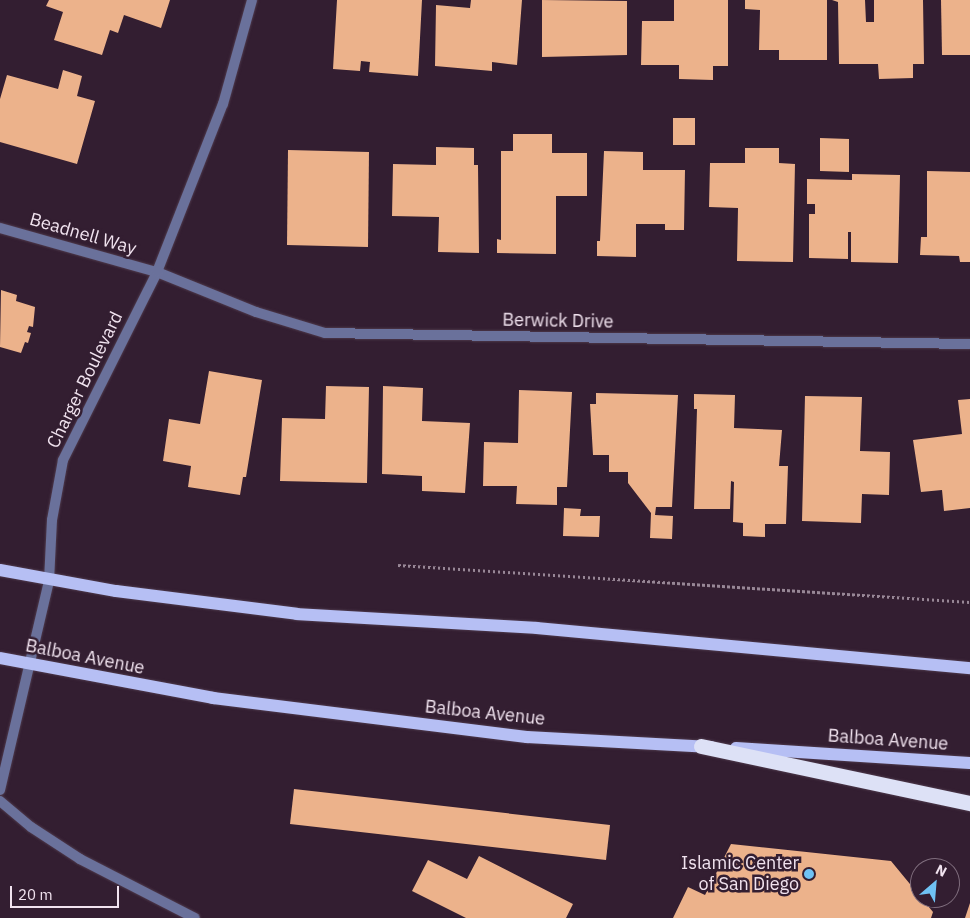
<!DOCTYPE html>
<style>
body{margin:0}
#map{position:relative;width:970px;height:918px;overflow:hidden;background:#331e31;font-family:"IBM Plex Sans",sans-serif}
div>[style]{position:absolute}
.building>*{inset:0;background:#ecb28b}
.path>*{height:3px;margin-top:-1.5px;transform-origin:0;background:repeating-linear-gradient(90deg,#988796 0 2.5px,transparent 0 5px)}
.roads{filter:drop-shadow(0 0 1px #4e3a4c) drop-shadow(0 0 1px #4e3a4c)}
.minor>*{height:10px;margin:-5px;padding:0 5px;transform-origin:5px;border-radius:5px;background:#6a719b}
.tertiary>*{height:10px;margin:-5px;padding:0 5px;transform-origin:5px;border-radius:5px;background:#6a719b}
.primary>*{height:12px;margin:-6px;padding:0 6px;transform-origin:6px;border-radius:6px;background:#b6bff4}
.motorway>*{height:15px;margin:-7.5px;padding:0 7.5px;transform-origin:7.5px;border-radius:7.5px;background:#dde1f6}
.dots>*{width:14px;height:14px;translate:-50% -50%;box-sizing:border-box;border:2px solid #331e31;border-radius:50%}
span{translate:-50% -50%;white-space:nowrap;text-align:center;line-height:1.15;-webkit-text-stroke:5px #331e31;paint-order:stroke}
.street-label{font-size:18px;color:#f1e3ef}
.poi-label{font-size:18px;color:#f1e3ef}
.right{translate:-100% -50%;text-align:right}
.north{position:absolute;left:910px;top:858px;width:50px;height:50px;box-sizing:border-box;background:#331e31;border:1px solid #7f6d7d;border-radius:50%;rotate:27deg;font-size:14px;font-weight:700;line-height:20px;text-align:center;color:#f1e3ef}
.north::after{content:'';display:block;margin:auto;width:18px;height:22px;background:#6fc2f4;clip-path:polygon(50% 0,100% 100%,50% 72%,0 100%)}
.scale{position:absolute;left:10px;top:886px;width:109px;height:22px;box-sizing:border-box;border:2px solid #f1e3ef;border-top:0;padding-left:6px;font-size:15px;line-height:18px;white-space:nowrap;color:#f1e3ef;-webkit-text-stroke:4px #331e31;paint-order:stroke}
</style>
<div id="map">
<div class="building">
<i style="clip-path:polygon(49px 0,170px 0,161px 28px,124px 15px,118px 33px,110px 30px,102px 55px,54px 40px,63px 12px,46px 6px)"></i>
<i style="clip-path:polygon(337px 0,422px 0,418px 76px,369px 72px,370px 62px,361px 61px,360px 71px,333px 69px)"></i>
<i style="clip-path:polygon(471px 0,522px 0,517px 65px,492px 62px,492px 71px,435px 66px,436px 5px,470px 8px)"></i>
<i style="clip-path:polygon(542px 0,627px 1px,627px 55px,542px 57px)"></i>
<i style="clip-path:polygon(674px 0,728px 0,728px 66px,713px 66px,713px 80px,679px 79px,679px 65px,641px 65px,642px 21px,674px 21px)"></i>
<i style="clip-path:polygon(745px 0,827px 0,827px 60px,779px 60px,779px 50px,759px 50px,760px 10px,745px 9px)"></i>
<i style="clip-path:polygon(832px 0,865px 0,866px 22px,874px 22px,874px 0,923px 0,924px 64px,913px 64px,913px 78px,879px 79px,878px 64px,839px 64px,838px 2px)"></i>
<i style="clip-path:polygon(941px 0,970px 0,970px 55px,942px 55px)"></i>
<i style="clip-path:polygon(63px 70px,82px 76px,77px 96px,95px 101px,77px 164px,0 142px,0 99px,7px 75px,58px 89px)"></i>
<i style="clip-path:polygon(673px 118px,695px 118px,695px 145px,673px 145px)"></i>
<i style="clip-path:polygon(513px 134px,552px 134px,552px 153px,587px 153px,587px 196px,556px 196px,556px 254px,497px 253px,497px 239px,501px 240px,501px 151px,513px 151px)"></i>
<i style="clip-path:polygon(820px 138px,849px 139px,849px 172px,820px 171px)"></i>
<i style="clip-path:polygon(436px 147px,474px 148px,474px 165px,478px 165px,479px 253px,438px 252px,439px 217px,392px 216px,393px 164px,436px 165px)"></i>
<i style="clip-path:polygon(745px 148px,779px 148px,779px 163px,795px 164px,793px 262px,737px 261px,738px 208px,709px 207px,710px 163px,745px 163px)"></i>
<i style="clip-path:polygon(288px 150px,369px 152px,368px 247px,287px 245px)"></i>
<i style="clip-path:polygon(604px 151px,643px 152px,643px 170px,685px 170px,684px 230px,665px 230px,665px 224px,636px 224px,636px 257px,597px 256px,597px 241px,600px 241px)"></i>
<i style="clip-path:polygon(927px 171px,970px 172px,970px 262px,960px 262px,959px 256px,920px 255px,921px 237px,927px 237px)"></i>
<i style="clip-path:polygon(852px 174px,900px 175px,898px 263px,851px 262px,851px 232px,848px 232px,848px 259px,809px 258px,809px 214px,815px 214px,815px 204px,807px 204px,807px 179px,852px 180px)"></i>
<i style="clip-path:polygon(1px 290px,17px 295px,16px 301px,35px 307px,33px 327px,29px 326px,27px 332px,31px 333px,28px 343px,25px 342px,21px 353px,0 347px)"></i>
<i style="clip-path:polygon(209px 371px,262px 380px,246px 477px,243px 477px,240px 495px,188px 487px,191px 466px,163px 461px,169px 419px,200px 424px)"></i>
<i style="clip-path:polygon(326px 386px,369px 387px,367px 483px,280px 481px,282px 418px,325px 419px)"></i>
<i style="clip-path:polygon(383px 386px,423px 388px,422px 421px,470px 423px,465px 493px,422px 491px,422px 476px,382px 474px)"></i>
<i style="clip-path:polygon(519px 390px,572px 392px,567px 487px,557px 487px,557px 505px,516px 504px,517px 486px,483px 486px,484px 442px,518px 443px)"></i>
<i style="clip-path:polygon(596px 393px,678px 395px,672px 507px,656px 507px,655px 515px,673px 516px,672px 539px,650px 538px,651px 513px,628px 483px,628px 472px,609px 472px,609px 455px,593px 455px,590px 404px,596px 404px)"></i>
<i style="clip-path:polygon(694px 394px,735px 395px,734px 428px,782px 430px,779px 466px,788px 466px,786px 524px,765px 524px,765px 537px,743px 536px,743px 523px,733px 522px,734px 482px,731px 481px,730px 509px,694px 509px,697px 409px,694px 409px)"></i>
<i style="clip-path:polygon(805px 396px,862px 397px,860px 451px,890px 452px,889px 495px,862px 494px,861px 523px,802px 521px)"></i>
<i style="clip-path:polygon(970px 399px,970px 508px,944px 511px,942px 490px,921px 492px,913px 440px,962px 434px,958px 400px)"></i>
<i style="clip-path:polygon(564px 508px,581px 509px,580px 516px,600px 516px,599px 537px,563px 536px)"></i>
<i style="clip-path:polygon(294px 789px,610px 825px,606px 860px,290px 824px)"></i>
<i style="clip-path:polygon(731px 844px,891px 861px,933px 912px,931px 918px,673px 918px,688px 887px,705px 895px)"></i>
<i style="clip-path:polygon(479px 856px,573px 904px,566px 918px,466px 918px,412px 891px,428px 860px,467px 879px)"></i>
<i style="clip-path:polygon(970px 903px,970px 918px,965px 918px)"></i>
</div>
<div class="path">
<i style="left:398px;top:565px;width:573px;rotate:3.7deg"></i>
</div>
<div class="roads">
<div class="minor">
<i style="left:0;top:228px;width:163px;rotate:15.7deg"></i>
<i style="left:157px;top:272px;width:107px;rotate:22deg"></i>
<i style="left:256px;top:312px;width:72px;rotate:16.9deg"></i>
<i style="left:325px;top:333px;width:645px;rotate:0.98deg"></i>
</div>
<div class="tertiary">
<i style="left:0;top:790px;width:215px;rotate:-76.8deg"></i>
<i style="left:49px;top:581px;width:61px;rotate:-87.2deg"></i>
<i style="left:52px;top:520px;width:61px;rotate:-79.6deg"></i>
<i style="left:63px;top:460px;width:210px;rotate:-63.4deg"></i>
<i style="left:157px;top:272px;width:180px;rotate:-68.6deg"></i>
<i style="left:223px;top:104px;width:108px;rotate:-74.4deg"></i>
<i style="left:0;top:801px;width:40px;rotate:40deg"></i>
<i style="left:31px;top:827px;width:59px;rotate:33.1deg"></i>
<i style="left:80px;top:859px;width:129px;rotate:27.2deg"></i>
</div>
<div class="primary">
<i style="left:0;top:570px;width:118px;rotate:10.3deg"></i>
<i style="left:116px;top:591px;width:182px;rotate:7.2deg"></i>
<i style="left:297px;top:614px;width:240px;rotate:3.3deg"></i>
<i style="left:537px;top:628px;width:435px;rotate:5.3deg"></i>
<i style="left:0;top:658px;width:217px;rotate:10.6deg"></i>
<i style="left:213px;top:698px;width:316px;rotate:7.1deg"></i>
<i style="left:527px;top:737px;width:184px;rotate:3.1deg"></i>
<i style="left:736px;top:748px;width:234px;rotate:3.7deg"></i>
</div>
<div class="motorway">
<i style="left:701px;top:746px;width:275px;rotate:12deg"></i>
</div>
</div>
<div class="dots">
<i style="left:809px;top:874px;background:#6fc2f4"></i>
</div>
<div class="street-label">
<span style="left:83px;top:234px;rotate:16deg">Beadnell Way</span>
<span style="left:558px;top:321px;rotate:1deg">Berwick Drive</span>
<span style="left:85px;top:380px;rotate:-64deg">Charger Boulevard</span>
<span style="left:85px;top:657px;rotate:11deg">Balboa Avenue</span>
<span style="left:485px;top:713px;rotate:6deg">Balboa Avenue</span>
<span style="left:888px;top:740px;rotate:4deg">Balboa Avenue</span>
</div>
<div class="poi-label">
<span class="right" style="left:799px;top:874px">Islamic Center<br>of San Diego</span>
</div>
<div class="north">N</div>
<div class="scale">20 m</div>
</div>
